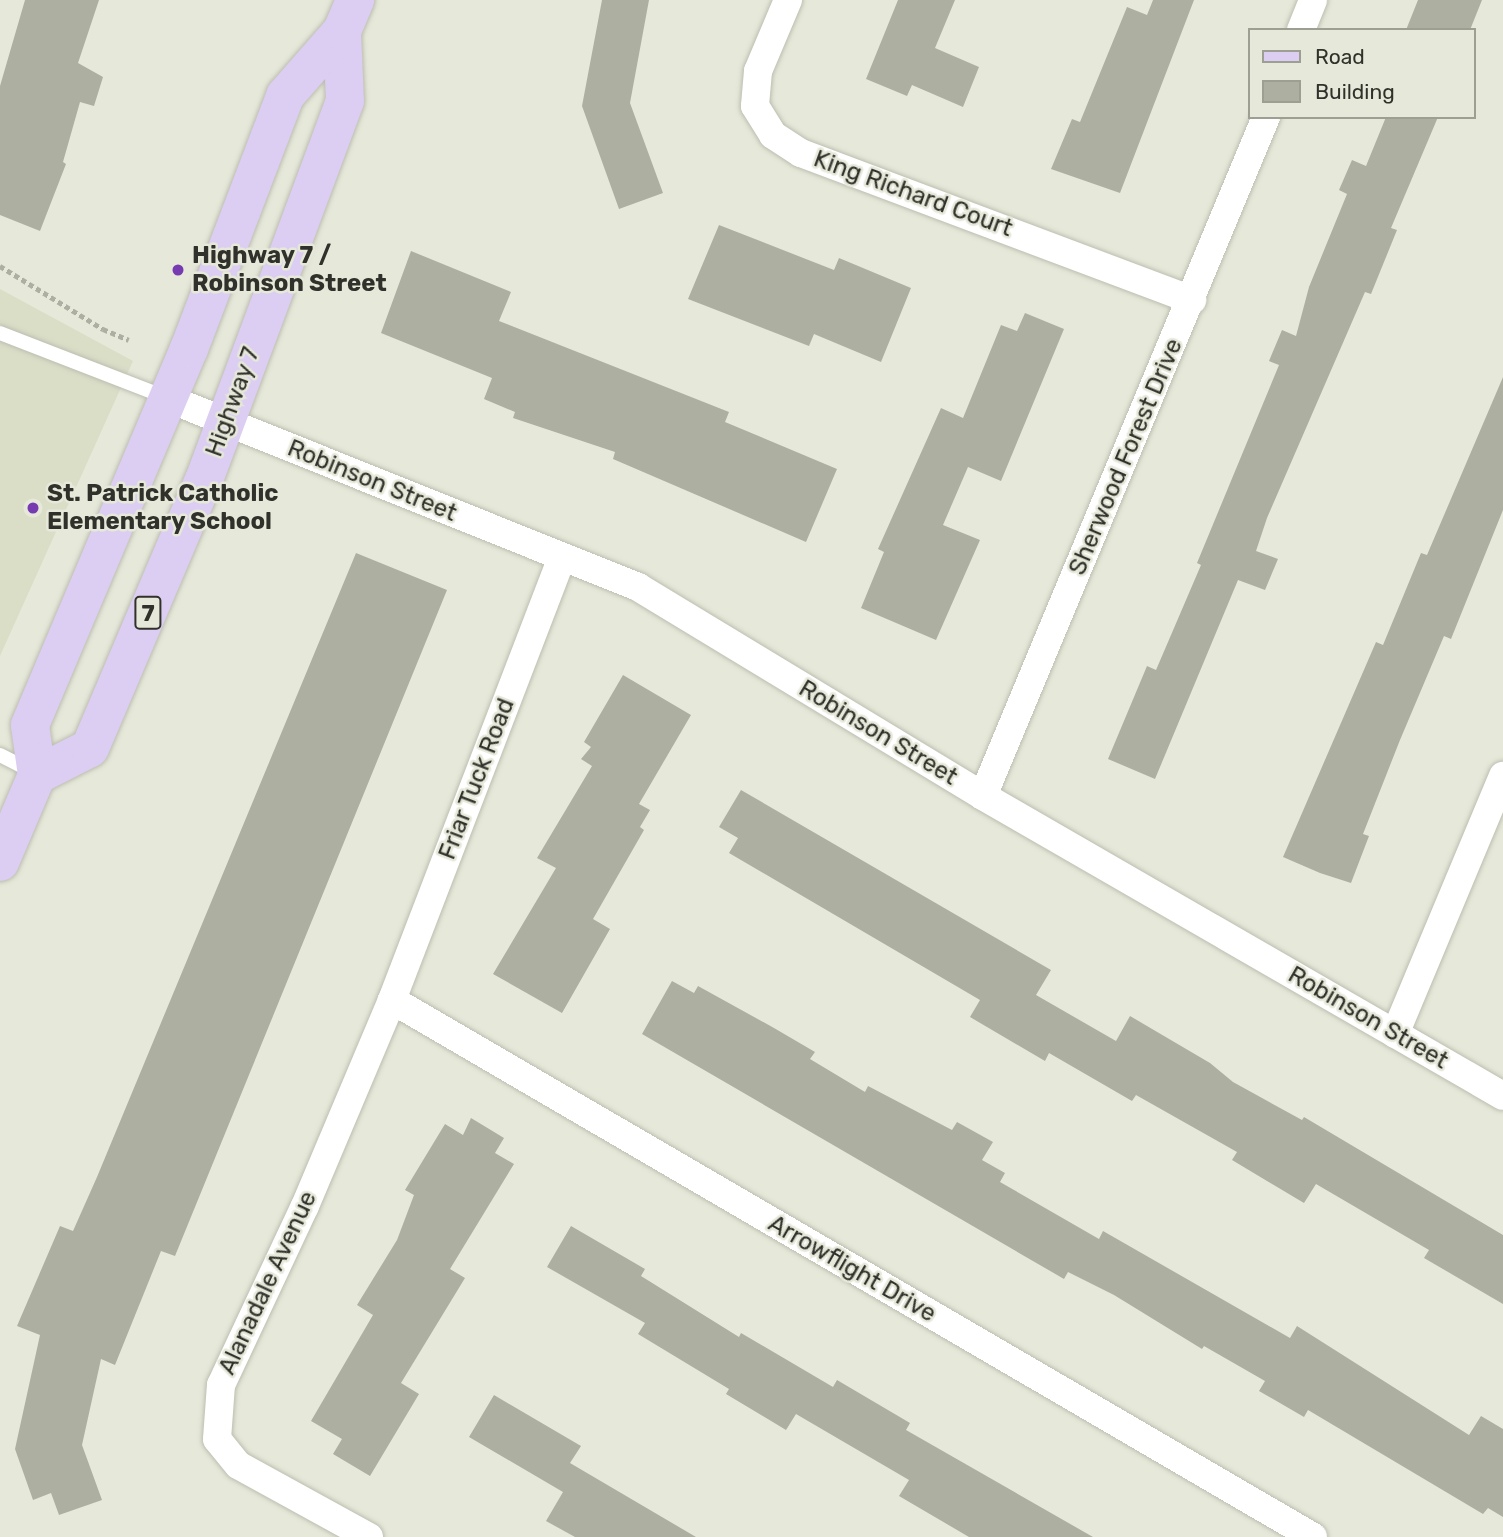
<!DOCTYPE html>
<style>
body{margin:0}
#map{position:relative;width:1503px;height:1537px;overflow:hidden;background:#e6e8d9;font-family:Rubik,sans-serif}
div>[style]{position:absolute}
.built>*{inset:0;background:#dadec7}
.building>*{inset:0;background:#adb0a1}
.path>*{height:4.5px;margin-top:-2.25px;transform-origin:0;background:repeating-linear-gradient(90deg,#adafa2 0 5px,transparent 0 8.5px)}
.roads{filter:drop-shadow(0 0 2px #bcbeb0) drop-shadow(0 0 2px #bcbeb0)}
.lane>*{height:14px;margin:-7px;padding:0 7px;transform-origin:7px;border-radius:7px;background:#fff}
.street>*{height:28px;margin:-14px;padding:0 14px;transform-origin:14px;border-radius:14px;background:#fff}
.primary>*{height:38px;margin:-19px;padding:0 19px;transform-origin:19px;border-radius:19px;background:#dccdf2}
.dots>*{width:19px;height:19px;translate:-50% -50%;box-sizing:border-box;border:4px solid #e6e8d9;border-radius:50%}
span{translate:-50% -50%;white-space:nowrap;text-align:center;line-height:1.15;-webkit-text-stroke:5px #e6e8d9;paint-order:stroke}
.shield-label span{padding:2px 5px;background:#e6e8d9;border:2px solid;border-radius:5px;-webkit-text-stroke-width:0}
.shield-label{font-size:23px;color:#30312b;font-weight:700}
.street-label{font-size:24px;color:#30312b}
.poi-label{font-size:24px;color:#30312b;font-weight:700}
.left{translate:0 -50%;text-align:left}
.legend{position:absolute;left:1248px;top:28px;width:228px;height:91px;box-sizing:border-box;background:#e6e8d9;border:2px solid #9d9f93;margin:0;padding:9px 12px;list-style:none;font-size:21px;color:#30312b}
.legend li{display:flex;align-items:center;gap:14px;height:35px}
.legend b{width:35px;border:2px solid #9d9f93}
</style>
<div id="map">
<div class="built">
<i style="clip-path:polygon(0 289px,133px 361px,0 656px)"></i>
</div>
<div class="building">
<i style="clip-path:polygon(25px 0,99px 0,78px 63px,103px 77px,94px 106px,80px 102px,63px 162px,66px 164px,40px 231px,0 215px,0 86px)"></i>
<i style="clip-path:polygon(602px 0,649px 0,630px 103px,663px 193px,619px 209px,582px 106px)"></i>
<i style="clip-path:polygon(898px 0,955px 0,935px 48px,979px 67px,963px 107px,912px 85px,907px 96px,866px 79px)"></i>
<i style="clip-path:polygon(1153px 0,1194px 0,1120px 193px,1051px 169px,1072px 119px,1080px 122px,1127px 7px,1147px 15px)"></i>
<i style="clip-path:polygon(1418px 0,1482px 0,1470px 30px,1406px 30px)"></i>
<i style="clip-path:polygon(1386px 117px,1438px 117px,1391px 228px,1397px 230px,1371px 294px,1365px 292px,1267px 518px,1256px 551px,1278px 559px,1265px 590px,1238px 580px,1155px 779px,1108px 759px,1147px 666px,1156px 670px,1201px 565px,1197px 563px,1279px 365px,1269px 361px,1282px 330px,1296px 336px,1309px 287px,1347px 194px,1339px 190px,1352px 160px,1366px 166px)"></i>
<i style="clip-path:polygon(719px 225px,834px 270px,839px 258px,911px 288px,881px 362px,814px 334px,809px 346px,688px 299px)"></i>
<i style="clip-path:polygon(411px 251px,511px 292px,499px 321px,729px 412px,725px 422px,837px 469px,806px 542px,613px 459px,615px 452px,513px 418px,515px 412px,484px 399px,492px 378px,381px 333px)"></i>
<i style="clip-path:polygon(1025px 313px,1064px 329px,1001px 481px,968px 467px,943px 525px,980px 540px,936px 640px,861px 608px,884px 552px,878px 549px,941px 408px,963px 418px,1001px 325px,1017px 331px)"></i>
<i style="clip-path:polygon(1503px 377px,1503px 510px,1451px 639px,1444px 636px,1400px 740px,1363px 834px,1369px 836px,1351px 883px,1320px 873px,1283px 857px,1376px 642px,1383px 645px,1421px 553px,1427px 555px)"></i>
<i style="clip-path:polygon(356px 553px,447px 590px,175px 1256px,161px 1251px,115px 1365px,101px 1359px,82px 1445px,102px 1500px,59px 1515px,51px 1493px,33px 1500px,15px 1449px,40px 1335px,17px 1326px,60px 1226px,73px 1231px,97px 1177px)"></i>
<i style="clip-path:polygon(623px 675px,691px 715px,639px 804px,650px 810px,640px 827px,644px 830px,593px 919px,610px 929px,562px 1013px,493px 974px,556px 868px,537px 858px,592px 766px,581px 759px,591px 747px,584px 742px)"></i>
<i style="clip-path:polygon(741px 790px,1051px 970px,1036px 995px,1116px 1041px,1130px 1016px,1210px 1063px,1233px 1082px,1302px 1120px,1304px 1117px,1503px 1235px,1503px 1304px,1424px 1258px,1429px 1250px,1316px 1184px,1304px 1203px,1232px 1160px,1237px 1152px,1136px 1095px,1132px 1101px,1049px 1053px,1045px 1061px,970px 1017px,980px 1000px,729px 853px,738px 838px,719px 827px)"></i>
<i style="clip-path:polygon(672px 981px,694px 993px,698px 986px,774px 1028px,815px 1052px,810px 1059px,865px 1092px,868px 1086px,952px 1130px,957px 1122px,993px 1142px,982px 1160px,1005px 1173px,1000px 1182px,1099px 1239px,1103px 1231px,1290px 1338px,1297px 1326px,1469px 1435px,1481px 1416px,1503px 1429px,1503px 1517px,1488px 1508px,1483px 1514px,1308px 1410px,1304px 1417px,1259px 1391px,1265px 1381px,1204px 1346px,1202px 1349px,1114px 1295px,1068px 1272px,1064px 1279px,642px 1034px)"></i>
<i style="clip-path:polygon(471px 1118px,504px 1138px,495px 1153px,514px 1164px,450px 1269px,465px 1278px,401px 1383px,419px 1394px,370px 1476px,333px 1454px,342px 1439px,311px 1421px,373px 1315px,357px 1305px,397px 1240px,414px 1195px,405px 1190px,445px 1124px,463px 1135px)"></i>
<i style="clip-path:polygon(571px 1226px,645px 1269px,641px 1276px,739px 1337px,741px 1333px,833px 1387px,837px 1380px,910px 1423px,906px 1430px,1093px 1537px,969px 1537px,899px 1496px,909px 1480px,796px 1414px,786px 1430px,726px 1394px,729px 1389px,638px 1334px,645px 1323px,547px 1267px)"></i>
<i style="clip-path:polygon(494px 1395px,581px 1446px,570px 1463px,696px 1537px,575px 1537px,546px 1521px,563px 1492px,469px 1437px)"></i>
</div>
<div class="path">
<i style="left:0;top:266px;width:121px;rotate:31.5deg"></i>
<i style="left:103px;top:329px;width:28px;rotate:23deg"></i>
</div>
<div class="roads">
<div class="lane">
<i style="left:0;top:333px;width:177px;rotate:21.2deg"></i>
<i style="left:0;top:755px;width:37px;rotate:27deg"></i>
</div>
<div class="street">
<i style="left:788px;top:0;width:77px;rotate:112.9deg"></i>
<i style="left:758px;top:71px;width:35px;rotate:95deg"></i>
<i style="left:755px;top:106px;width:34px;rotate:58deg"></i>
<i style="left:773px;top:135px;width:33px;rotate:33deg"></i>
<i style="left:801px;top:153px;width:418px;rotate:20.6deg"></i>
<i style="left:1301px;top:30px;width:32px;rotate:-68deg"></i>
<i style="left:167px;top:398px;width:508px;rotate:21.86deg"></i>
<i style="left:638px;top:587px;width:403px;rotate:31.2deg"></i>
<i style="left:983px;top:796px;width:600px;rotate:29.98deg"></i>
<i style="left:983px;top:796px;width:736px;rotate:-67.37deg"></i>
<i style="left:392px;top:1000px;width:1066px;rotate:30.24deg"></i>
<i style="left:1395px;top:1034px;width:280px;rotate:-67.3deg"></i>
<i style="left:369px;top:1537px;width:149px;rotate:-151.2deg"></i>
<i style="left:238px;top:1465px;width:33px;rotate:-129deg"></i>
<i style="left:217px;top:1439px;width:54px;rotate:-85.8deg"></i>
<i style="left:221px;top:1385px;width:198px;rotate:-64.9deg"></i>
<i style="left:305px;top:1206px;width:224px;rotate:-67.1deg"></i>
<i style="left:392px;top:1000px;width:474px;rotate:-69deg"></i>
</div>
<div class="primary">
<i style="left:37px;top:775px;width:59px;rotate:-27deg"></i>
<i style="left:90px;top:748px;width:291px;rotate:-67deg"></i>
<i style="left:204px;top:480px;width:404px;rotate:-69.6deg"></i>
<i style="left:345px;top:101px;width:70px;rotate:-92.5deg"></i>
<i style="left:0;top:862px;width:95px;rotate:-67deg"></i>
<i style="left:37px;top:775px;width:50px;rotate:-98deg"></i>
<i style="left:30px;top:725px;width:408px;rotate:-67.1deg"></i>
<i style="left:189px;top:349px;width:271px;rotate:-69.2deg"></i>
<i style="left:285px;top:96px;width:86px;rotate:-48.8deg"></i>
<i style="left:342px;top:31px;width:34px;rotate:-67deg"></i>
</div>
</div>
<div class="dots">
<i style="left:178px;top:270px;background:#763bb1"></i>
<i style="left:33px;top:508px;background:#763bb1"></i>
</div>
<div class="shield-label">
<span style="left:148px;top:613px">7</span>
</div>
<div class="street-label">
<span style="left:913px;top:194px;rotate:20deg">King Richard Court</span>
<span style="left:233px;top:402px;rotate:-70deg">Highway 7</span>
<span style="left:1126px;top:457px;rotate:-67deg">Sherwood Forest Drive</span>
<span style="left:372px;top:481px;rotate:22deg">Robinson Street</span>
<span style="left:878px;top:733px;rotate:31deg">Robinson Street</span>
<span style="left:477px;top:779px;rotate:-69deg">Friar Tuck Road</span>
<span style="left:1368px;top:1018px;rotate:30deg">Robinson Street</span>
<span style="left:852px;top:1269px;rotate:30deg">Arrowflight Drive</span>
<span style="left:268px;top:1283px;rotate:-65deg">Alanadale Avenue</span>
</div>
<div class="poi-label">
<span class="left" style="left:192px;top:270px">Highway 7 /<br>Robinson Street</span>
<span class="left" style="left:47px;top:508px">St. Patrick Catholic<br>Elementary School</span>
</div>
<ul class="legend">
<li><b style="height:9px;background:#dccdf2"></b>Road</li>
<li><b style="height:19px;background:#adb0a1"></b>Building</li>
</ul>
</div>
